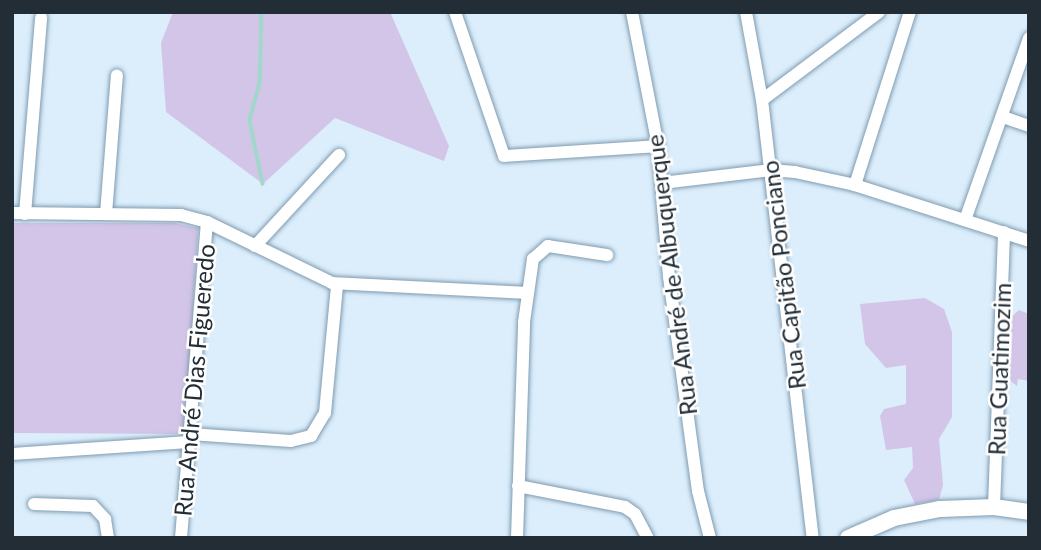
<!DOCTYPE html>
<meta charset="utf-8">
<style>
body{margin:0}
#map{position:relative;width:1041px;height:550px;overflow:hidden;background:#dceefc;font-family:Lato,sans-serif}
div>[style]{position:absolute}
.green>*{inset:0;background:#d2c5e7}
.stream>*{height:3.5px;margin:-1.75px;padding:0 1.75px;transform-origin:1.75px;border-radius:1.75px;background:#a2d8cc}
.roads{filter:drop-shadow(0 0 2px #7f9bb0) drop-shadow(0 0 2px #7f9bb0)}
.minor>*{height:12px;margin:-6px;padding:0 6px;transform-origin:6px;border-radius:6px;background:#fff}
.major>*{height:16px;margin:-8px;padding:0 8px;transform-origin:8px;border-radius:8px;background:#fff}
span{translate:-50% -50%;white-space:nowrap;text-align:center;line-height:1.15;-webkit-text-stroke:5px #fff;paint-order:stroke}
.street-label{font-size:24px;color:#222d36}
.frame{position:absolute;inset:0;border:14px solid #222d36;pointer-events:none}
</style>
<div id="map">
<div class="green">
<i style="clip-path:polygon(173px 12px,390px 12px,449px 146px,444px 161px,335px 118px,263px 184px,166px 112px,161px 43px)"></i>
<i style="clip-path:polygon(12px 223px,175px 223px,198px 228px,185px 434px,12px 433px)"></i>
<i style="clip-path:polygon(925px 298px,944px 309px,952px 332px,952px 417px,939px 439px,943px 485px,939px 500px,915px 504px,904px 480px,913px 468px,912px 447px,886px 450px,880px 416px,884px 409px,906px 404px,906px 365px,886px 368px,865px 344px,860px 304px)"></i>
<i style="clip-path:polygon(1019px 310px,1029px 314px,1029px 381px,1018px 379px,1017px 386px,1008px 379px,1011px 317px)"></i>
</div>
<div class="stream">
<i style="left:262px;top:12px;width:71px;rotate:91.6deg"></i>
<i style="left:260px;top:83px;width:39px;rotate:105deg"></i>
<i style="left:250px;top:121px;width:64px;rotate:78.3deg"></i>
</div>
<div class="roads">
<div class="minor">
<i style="left:455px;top:12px;width:152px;rotate:71.2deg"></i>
<i style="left:504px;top:156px;width:154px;rotate:-3.7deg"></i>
<i style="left:632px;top:12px;width:136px;rotate:79deg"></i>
<i style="left:658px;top:146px;width:131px;rotate:85.2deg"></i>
<i style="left:669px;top:277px;width:216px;rotate:82.3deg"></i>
<i style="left:698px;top:491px;width:49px;rotate:75.7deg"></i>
<i style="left:746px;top:12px;width:89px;rotate:79.7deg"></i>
<i style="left:762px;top:100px;width:441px;rotate:83.4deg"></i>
<i style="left:762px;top:100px;width:146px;rotate:-36.9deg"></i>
<i style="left:1003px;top:117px;width:28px;rotate:19deg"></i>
<i style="left:662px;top:183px;width:110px;rotate:-6.8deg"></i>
<i style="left:771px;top:170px;width:24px;rotate:5deg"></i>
<i style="left:795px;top:172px;width:61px;rotate:12.2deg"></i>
<i style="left:855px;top:185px;width:183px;rotate:17.8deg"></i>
<i style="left:855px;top:185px;width:182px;rotate:-72.4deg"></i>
<i style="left:12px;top:213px;width:169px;rotate:0.7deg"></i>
<i style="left:181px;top:215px;width:27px;rotate:15deg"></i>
<i style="left:207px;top:222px;width:139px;rotate:26deg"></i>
<i style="left:332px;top:283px;width:196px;rotate:2.9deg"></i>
<i style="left:25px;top:214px;width:197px;rotate:-85.3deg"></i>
<i style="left:106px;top:214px;width:139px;rotate:-85.5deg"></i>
<i style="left:965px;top:220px;width:193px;rotate:-70.6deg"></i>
<i style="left:255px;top:246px;width:124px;rotate:-47.3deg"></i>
<i style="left:190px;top:434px;width:101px;rotate:4deg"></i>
<i style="left:291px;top:441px;width:21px;rotate:-14deg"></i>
<i style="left:311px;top:436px;width:27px;rotate:-59deg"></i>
<i style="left:325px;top:413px;width:129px;rotate:-84.6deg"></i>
<i style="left:12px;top:454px;width:177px;rotate:-3.9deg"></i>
<i style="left:518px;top:486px;width:109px;rotate:11.1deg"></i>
<i style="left:625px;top:507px;width:12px;rotate:35deg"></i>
<i style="left:635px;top:514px;width:27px;rotate:62deg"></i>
<i style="left:34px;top:504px;width:59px;rotate:1.9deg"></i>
<i style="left:93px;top:506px;width:18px;rotate:47deg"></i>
<i style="left:105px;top:519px;width:19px;rotate:81deg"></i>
<i style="left:994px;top:507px;width:275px;rotate:-87.9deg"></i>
<i style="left:181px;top:538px;width:317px;rotate:-85.3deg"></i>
<i style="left:517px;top:538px;width:216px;rotate:-88.1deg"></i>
<i style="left:524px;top:322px;width:64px;rotate:-81.9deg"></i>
<i style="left:533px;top:259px;width:20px;rotate:-41deg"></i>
<i style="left:548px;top:246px;width:60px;rotate:8.7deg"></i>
</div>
<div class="major">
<i style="left:848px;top:538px;width:50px;rotate:-23.5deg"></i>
<i style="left:894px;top:518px;width:47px;rotate:-11.1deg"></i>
<i style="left:940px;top:509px;width:54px;rotate:-2.1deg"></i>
<i style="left:994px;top:507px;width:35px;rotate:8deg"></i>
</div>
</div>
<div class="street-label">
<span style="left:671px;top:275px;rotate:-97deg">Rua André de Albuquerque</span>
<span style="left:783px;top:275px;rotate:-97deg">Rua Capitão Ponciano</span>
<span style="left:999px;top:369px;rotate:-88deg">Rua Guatimozim</span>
<span style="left:194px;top:380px;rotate:-85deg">Rua André Dias Figueredo</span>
</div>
<div class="frame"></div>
</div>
